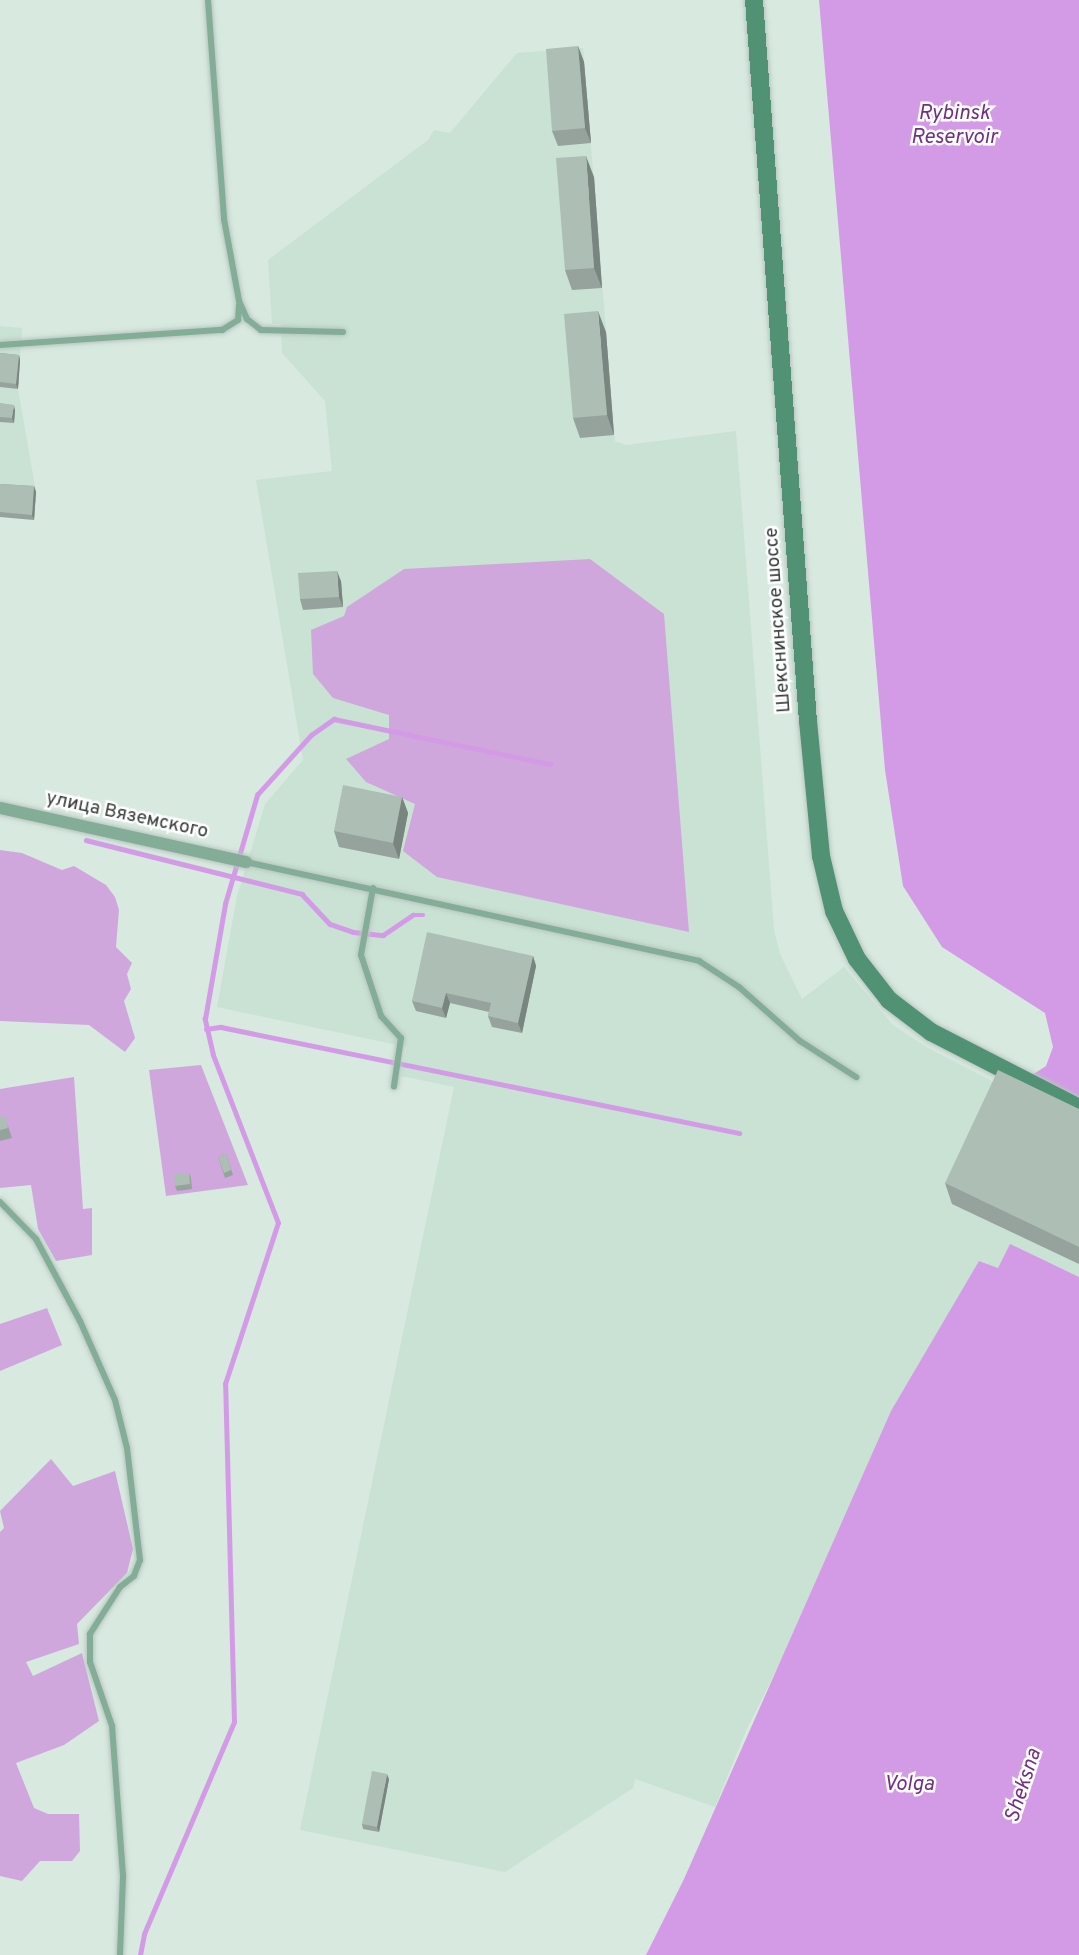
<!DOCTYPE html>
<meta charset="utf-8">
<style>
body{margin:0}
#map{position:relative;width:1079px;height:1955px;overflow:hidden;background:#d8e9e0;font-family:Overpass,sans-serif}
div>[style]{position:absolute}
.built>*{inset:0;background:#c9e2d4}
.green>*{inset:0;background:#cfa7dd}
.water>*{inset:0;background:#d39be6}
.stream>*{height:4.5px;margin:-2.25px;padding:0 2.25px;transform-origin:2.25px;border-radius:2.25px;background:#d39be6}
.roads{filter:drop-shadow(0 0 2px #b7c6bf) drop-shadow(0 0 2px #b7c6bf)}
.lane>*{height:6px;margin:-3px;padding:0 3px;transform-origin:3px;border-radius:3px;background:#84ad98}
.street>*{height:12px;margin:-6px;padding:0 6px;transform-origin:6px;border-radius:6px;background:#84ad98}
.secondary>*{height:18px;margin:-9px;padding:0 9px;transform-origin:9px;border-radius:9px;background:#519274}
.wall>*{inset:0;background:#95a39c}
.shaded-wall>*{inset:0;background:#79857f}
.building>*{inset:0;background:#adbeb5}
span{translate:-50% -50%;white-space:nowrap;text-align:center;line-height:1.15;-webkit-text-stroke:5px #fff;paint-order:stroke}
.street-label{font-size:19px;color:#353c39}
.water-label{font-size:21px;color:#722f86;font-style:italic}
</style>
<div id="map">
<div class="built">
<i style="clip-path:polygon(583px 48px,615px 441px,626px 445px,736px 431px,774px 930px,780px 954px,802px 999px,844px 967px,892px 1024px,926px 1047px,1079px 1126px,1079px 1277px,1010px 1245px,998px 1268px,979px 1261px,746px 1731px,715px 1807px,635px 1779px,633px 1788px,505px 1872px,300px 1830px,454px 1087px,401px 1076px,407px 1047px,217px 1007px,237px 896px,265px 804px,303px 760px,256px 480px,332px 471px,325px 401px,282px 353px,281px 324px,272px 324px,268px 260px,428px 140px,434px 130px,450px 133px,517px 53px)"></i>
<i style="clip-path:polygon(0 326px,22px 328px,18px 389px,36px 492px,34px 520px,0 517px)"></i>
</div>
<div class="green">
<i style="clip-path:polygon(590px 559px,664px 614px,689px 932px,437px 877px,403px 851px,415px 804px,366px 782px,346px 759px,389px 739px,389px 715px,333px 698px,313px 674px,311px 630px,344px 616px,347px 607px,404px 569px)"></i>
<i style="clip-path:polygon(0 850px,22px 853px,62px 870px,74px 866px,106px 885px,115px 897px,119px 910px,116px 947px,132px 963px,127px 974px,131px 989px,124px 1001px,135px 1038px,125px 1052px,89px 1025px,0 1021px)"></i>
<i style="clip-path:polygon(201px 1065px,248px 1185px,166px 1196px,149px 1070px)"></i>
<i style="clip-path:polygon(74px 1077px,83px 1209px,92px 1208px,92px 1255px,56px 1261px,38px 1229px,31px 1185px,0 1188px,0 1089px)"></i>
<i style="clip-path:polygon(47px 1308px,62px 1345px,0 1371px,0 1324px)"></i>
<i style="clip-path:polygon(51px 1459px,73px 1486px,115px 1471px,133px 1549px,127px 1573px,77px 1624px,79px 1644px,26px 1662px,33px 1676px,82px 1653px,99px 1721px,64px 1745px,16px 1763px,34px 1808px,48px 1814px,79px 1814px,80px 1851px,72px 1861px,40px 1861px,22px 1881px,0 1876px,0 1532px,4px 1528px,0 1511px)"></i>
</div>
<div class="water">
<i style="clip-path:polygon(819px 0,1079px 0,1079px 1120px,1026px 1079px,1046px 1066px,1053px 1047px,1045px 1013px,942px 947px,903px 886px,885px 770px)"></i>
<i style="clip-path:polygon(1010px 1244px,1079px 1277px,1079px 1955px,646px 1955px,684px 1879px,891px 1411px,979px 1261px,998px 1268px)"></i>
</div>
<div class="stream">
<i style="left:86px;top:840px;width:223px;rotate:14deg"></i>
<i style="left:302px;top:894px;width:41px;rotate:47deg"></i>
<i style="left:330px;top:924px;width:24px;rotate:19deg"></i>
<i style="left:353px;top:932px;width:30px;rotate:6deg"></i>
<i style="left:383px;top:935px;width:36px;rotate:-34deg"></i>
<i style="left:413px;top:915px;width:10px"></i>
<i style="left:206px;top:1029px;width:15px;rotate:-8deg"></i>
<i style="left:221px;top:1027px;width:529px;rotate:11.56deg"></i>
<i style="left:140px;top:1955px;width:21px;rotate:-79deg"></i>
<i style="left:144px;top:1934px;width:230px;rotate:-67deg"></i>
<i style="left:234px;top:1722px;width:338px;rotate:-91.5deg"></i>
<i style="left:225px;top:1384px;width:169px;rotate:-71.8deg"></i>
<i style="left:278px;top:1223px;width:180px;rotate:-111.2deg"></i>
<i style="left:213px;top:1055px;width:37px;rotate:-103deg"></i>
<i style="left:205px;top:1019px;width:117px;rotate:-80.1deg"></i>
<i style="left:225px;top:904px;width:114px;rotate:-73.6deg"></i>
<i style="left:257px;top:795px;width:81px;rotate:-48deg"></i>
<i style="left:311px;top:735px;width:28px;rotate:-35deg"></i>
<i style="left:334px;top:719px;width:221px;rotate:11.8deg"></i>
</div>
<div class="roads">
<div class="lane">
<i style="left:208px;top:0;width:220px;rotate:85.8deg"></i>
<i style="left:224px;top:219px;width:83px;rotate:79.6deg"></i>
<i style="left:239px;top:301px;width:20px;rotate:66deg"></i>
<i style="left:247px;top:319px;width:18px;rotate:38deg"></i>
<i style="left:261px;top:330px;width:82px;rotate:1.4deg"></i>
<i style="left:0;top:345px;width:223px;rotate:-3.9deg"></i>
<i style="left:222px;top:330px;width:19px;rotate:-32deg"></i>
<i style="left:238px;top:320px;width:15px;rotate:-86deg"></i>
<i style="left:246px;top:862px;width:464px;rotate:12.3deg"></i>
<i style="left:699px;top:961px;width:48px;rotate:33deg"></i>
<i style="left:739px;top:987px;width:81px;rotate:41.5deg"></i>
<i style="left:800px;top:1041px;width:67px;rotate:32.7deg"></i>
<i style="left:373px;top:888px;width:68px;rotate:100.2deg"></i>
<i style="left:361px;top:955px;width:64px;rotate:71.8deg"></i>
<i style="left:381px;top:1016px;width:30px;rotate:48deg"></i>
<i style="left:401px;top:1038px;width:49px;rotate:98.3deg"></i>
<i style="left:0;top:1202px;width:52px;rotate:45.8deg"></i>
<i style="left:36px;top:1239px;width:93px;rotate:61.8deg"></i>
<i style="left:80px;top:1321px;width:86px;rotate:66.1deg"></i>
<i style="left:115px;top:1400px;width:49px;rotate:76deg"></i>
<i style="left:127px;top:1448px;width:113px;rotate:83.4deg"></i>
<i style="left:140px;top:1560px;width:17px;rotate:111deg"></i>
<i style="left:134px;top:1576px;width:18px;rotate:142deg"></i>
<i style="left:120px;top:1587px;width:56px;rotate:122.6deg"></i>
<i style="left:90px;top:1634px;width:28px;rotate:90deg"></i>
<i style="left:90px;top:1662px;width:68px;rotate:71deg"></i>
<i style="left:112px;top:1726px;width:151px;rotate:85.8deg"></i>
<i style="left:123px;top:1877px;width:78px;rotate:92.2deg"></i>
</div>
<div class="street">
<i style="left:0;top:808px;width:252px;rotate:12.4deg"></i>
</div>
<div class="secondary">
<i style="left:754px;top:0;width:723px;rotate:85.72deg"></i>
<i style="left:808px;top:721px;width:136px;rotate:84.5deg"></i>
<i style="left:821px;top:856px;width:57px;rotate:76.7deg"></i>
<i style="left:834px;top:911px;width:53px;rotate:64.4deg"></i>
<i style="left:857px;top:959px;width:52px;rotate:52deg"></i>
<i style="left:889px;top:1000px;width:53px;rotate:37.3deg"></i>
<i style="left:931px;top:1032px;width:166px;rotate:27.2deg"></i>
</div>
</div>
<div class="wall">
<i style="clip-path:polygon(578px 46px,584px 62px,591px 143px,558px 146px,552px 131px)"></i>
<i style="clip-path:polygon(594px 177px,602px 288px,572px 290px,565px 270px)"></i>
<i style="clip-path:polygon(606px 332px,614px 435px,580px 438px,573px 418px)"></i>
<i style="clip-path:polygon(0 353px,19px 355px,20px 360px,18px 389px,0 387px)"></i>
<i style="clip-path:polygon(0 403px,15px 410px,14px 423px,0 422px)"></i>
<i style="clip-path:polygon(0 484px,34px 486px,36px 492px,34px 520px,0 517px)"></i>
<i style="clip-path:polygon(341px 581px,343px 607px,303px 610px,300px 599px)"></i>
<i style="clip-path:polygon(402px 797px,408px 813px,399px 859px,339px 847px,334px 831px)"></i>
<i style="clip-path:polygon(533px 956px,536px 966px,522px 1033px,492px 1027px,488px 1016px,489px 1012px,450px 1003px,446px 1018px,416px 1011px,412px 1001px)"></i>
<i style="clip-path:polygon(1079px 1109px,1079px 1264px,952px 1204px,945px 1183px)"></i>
<i style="clip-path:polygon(0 1117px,8px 1126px,12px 1138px,0 1141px)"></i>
<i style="clip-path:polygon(226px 1154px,233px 1175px,225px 1178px,218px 1157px)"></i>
<i style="clip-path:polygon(189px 1173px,191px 1178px,192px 1189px,177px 1191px,175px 1186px)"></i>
<i style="clip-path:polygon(389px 1779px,379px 1832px,363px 1829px,362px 1824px)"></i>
</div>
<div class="shaded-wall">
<i style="clip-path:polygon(578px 46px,584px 62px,591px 143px,585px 128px)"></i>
<i style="clip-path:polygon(586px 156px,594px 177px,602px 288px,594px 268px)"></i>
<i style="clip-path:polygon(598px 311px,606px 332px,614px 435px,607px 415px)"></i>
<i style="clip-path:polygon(19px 355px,20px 360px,18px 389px,16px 384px)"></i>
<i style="clip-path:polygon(14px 405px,15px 410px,14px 423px,12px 418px)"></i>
<i style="clip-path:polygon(34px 486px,36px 492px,34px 520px,32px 515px)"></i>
<i style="clip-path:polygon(337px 571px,341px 581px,343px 607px,339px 597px)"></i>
<i style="clip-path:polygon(402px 797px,408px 813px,399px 859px,393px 843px)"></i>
<i style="clip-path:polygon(533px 956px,536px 966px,522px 1033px,518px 1023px)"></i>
<i style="clip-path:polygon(446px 993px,450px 1003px,446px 1018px,442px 1008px)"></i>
<i style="clip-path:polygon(387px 1774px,389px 1779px,379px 1832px,377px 1827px)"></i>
</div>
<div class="building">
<i style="clip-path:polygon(578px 46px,585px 128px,552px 131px,546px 49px)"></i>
<i style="clip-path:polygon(586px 156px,594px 268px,565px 270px,556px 158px)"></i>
<i style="clip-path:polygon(598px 311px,607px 415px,573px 418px,564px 314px)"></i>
<i style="clip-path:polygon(0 353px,19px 355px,16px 384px,0 382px)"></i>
<i style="clip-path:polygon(0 403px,14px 405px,12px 418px,0 417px)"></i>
<i style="clip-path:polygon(0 484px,34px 486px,32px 515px,0 512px)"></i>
<i style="clip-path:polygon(337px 571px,339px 597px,300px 599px,298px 573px)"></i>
<i style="clip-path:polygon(343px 785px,402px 797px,393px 843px,334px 831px)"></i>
<i style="clip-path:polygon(427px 932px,533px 956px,518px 1023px,488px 1016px,491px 1003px,446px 993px,442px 1008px,412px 1001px)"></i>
<i style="clip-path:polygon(998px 1070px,1079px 1109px,1079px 1247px,945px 1183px)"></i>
<i style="clip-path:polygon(5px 1116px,8px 1128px,0 1130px,0 1117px)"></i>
<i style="clip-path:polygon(226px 1154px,231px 1170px,224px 1173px,218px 1157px)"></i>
<i style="clip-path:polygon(189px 1173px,190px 1184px,175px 1186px,174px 1174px)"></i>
<i style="clip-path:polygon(372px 1771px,387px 1774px,377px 1827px,362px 1824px)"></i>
</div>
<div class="street-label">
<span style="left:779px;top:620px;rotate:-94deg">Шекснинское шоссе</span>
<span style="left:127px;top:816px;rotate:12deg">улица Вяземского</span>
</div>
<div class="water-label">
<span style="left:954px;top:126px">Rybinsk<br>Reservoir</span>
<span style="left:909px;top:1785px">Volga</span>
<span style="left:1024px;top:1786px;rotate:-72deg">Sheksna</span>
</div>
</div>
